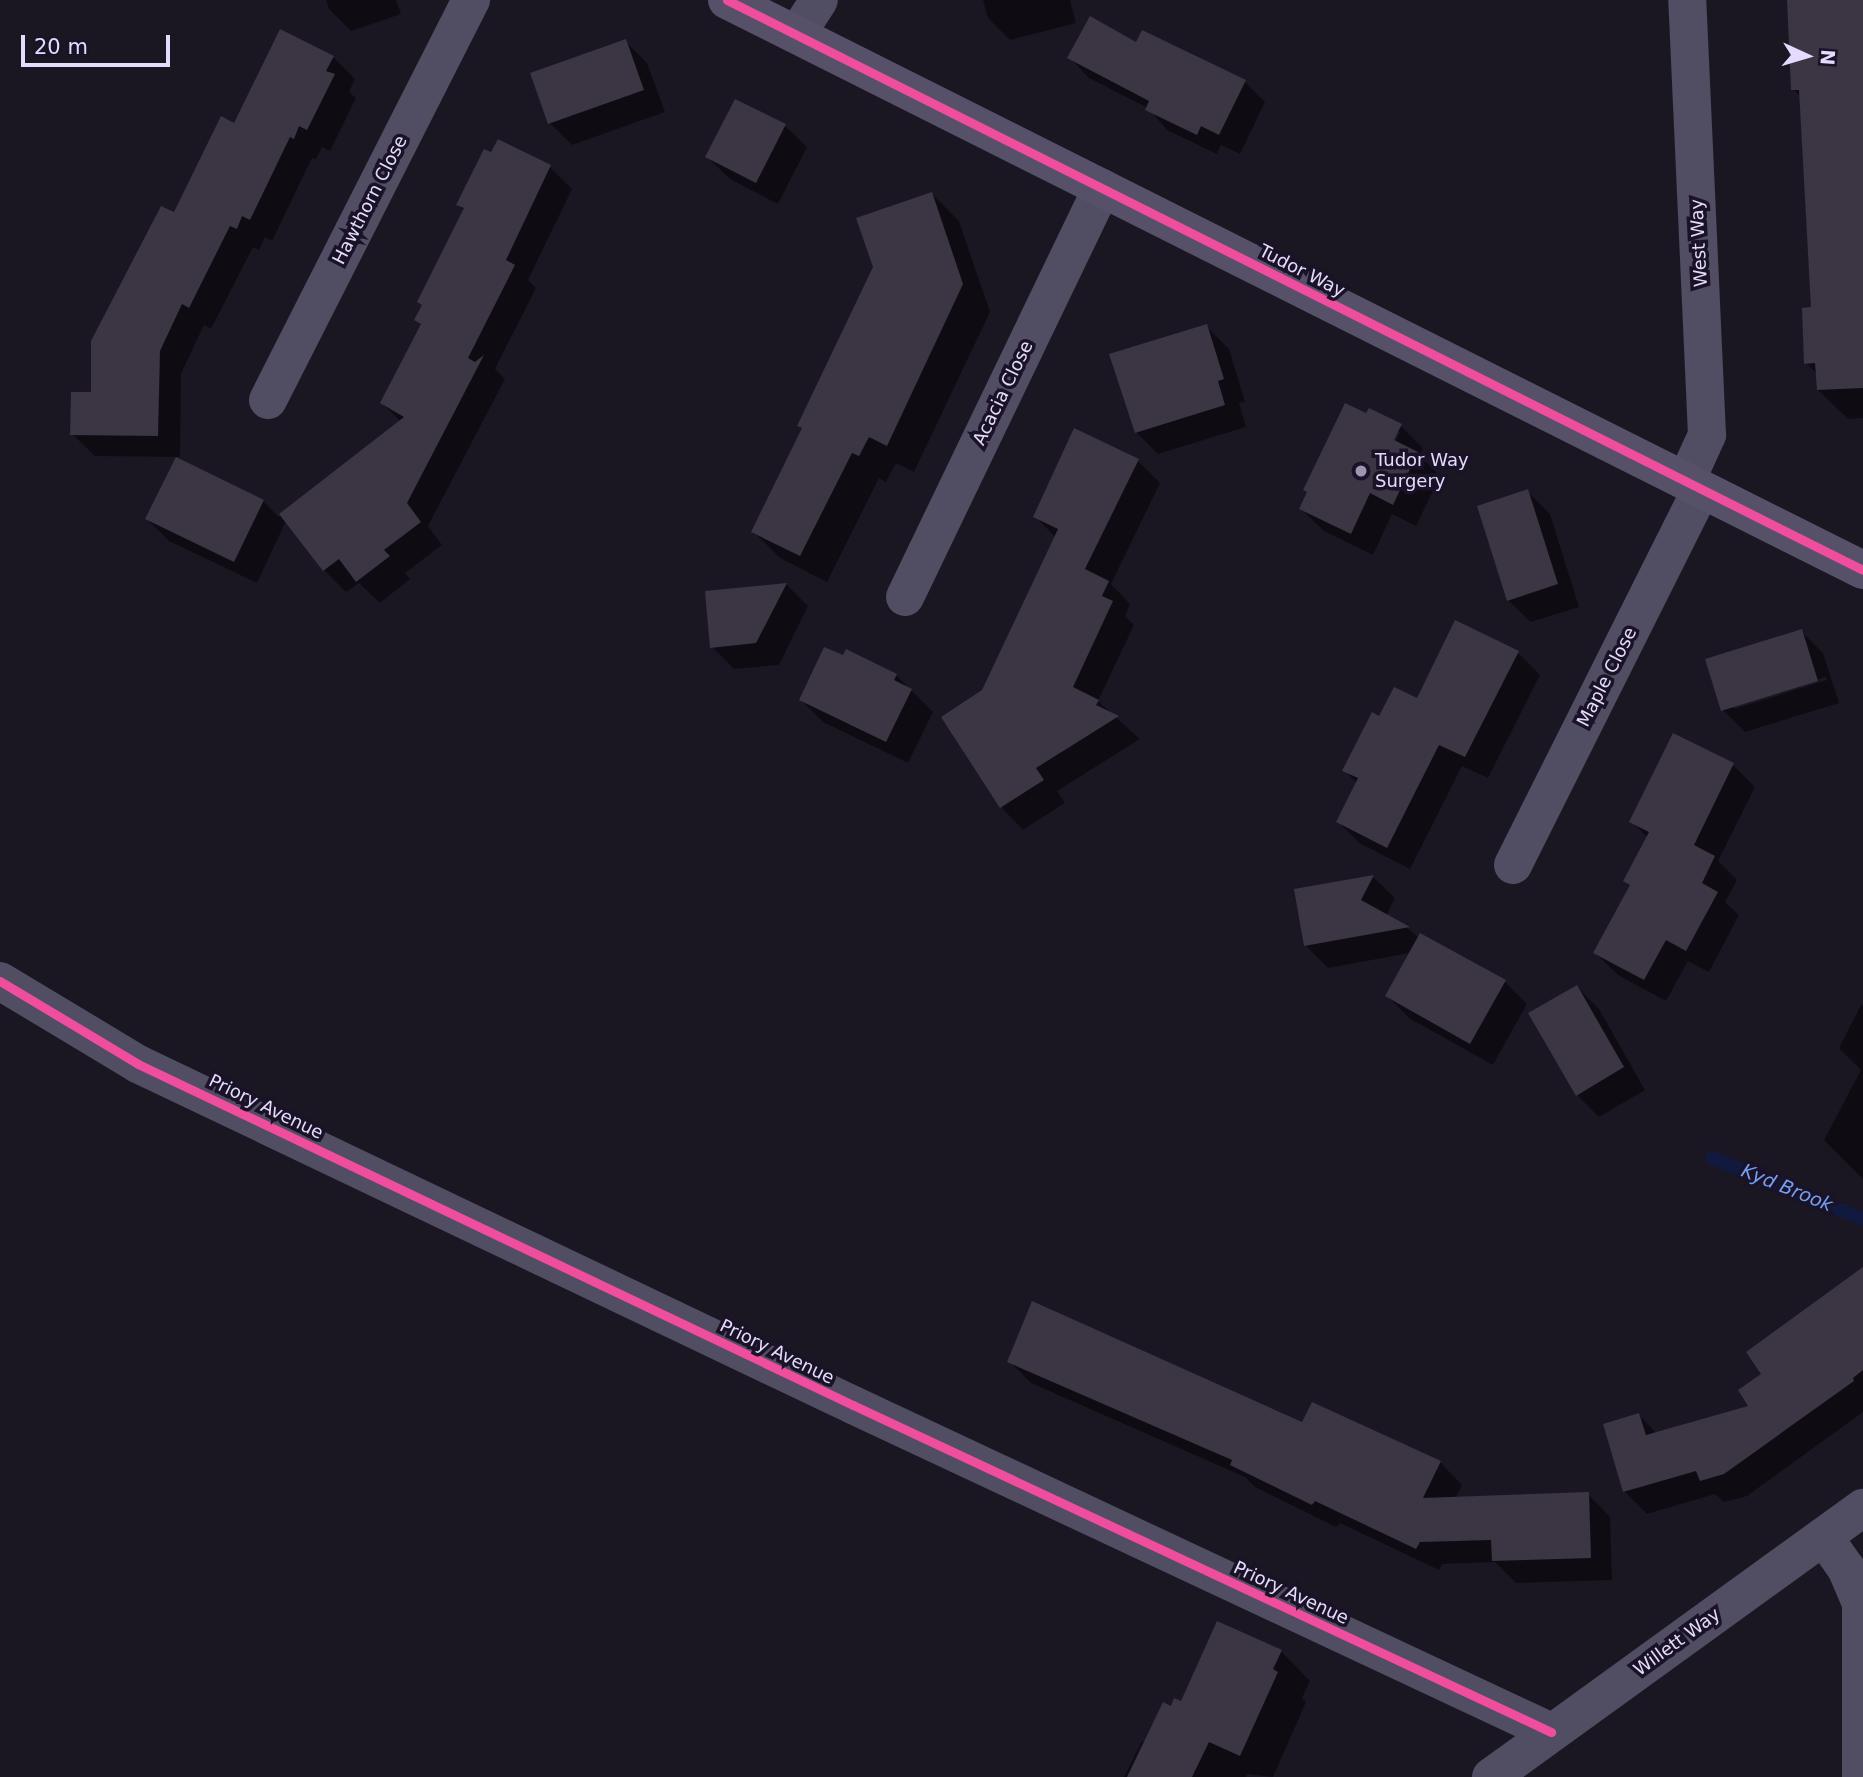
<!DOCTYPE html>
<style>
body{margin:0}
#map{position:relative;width:1863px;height:1777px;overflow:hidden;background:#1b1722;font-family:"DejaVu Sans",sans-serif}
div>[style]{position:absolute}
.shadow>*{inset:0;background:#0007}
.stream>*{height:14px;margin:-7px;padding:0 7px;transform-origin:7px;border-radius:7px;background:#11193f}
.building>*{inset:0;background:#3b3544}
.street>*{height:38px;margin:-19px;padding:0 19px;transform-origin:19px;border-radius:19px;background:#514d62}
.secondary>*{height:38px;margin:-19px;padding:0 19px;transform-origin:19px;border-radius:19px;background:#565168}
.cycleway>*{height:9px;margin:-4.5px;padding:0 4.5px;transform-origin:4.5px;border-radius:4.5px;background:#ef4d9e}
.dots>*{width:19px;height:19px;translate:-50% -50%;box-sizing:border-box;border:4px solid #1a1227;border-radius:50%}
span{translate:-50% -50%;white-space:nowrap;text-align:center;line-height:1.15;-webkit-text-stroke:7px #1a1227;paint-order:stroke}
.street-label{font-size:18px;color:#e5dbfc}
.poi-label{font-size:18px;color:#e5dbfc}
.left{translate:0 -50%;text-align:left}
.water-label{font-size:19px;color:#73a0f2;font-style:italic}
.north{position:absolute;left:1772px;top:21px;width:70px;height:70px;-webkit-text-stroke:5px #1a1227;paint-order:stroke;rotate:94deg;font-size:19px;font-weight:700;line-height:28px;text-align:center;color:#e5dbfc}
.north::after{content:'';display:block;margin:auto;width:24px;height:32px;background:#e5dbfc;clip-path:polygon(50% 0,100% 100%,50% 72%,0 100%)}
.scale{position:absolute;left:21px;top:35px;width:149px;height:32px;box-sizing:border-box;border:4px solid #e5dbfc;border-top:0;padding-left:9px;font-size:21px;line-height:24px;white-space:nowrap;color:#e5dbfc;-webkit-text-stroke:5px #1a1227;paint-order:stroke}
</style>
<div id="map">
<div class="shadow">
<i style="clip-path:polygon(326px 0,396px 0,401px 14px,351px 31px,329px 9px)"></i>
<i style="clip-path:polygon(983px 0,1070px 0,1076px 23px,1010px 40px,988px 18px)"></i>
<i style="clip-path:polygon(1789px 0,1863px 0,1863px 418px,1848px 419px,1818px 390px,1818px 375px,1806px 363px,1813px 309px,1801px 97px,1793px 89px)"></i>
<i style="clip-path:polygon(625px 41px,647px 63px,665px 112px,572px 145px,550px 123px)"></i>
<i style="clip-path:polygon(1137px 45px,1245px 82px,1265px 102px,1240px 154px,1221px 145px,1217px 154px,1167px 130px,1148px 108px,1089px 78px,1069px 57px)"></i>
<i style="clip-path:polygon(333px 57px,355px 79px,349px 92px,356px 98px,330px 151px,322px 147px,316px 159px,312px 158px,272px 241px,265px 237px,259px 250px,253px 247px,211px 329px,204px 325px,181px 374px,180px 457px,95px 456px,72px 434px,174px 214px,235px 125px)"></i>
<i style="clip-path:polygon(784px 125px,807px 147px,778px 204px,730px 179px,707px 157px)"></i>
<i style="clip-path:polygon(510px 147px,550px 167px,572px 189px,528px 280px,536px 288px,495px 369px,505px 379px,428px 526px,442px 545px,405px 573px,410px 579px,380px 603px,359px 583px,346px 592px,324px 570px,286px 521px,257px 583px,169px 541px,147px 519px,263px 501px,279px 517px,401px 422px,382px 403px,422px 325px,416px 320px,464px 210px,459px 205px,492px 155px)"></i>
<i style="clip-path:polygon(932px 194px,959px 221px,990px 312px,914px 472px,896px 463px,886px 482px,879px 478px,827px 582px,780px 558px,753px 531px,803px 430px,799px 425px)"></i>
<i style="clip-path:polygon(1206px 326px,1229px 349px,1245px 402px,1239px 403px,1246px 427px,1158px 454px,1136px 432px)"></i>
<i style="clip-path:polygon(evenodd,1367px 416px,1401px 426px,1423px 448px,1420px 456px,1440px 476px,1416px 526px,1392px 514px,1373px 555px,1324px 531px,1301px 509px,1367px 416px,1396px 432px,1400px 432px,1392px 449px,1389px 447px,1396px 432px)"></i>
<i style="clip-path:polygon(1138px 461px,1160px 483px,1111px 584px,1130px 604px,1125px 616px,1134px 625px,1098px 701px,1140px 739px,1057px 791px,1065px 803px,1023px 830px,1001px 807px,944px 717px,984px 691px,1056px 538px,1035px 516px)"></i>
<i style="clip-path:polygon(1527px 491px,1550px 514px,1579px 607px,1531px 622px,1508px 600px)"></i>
<i style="clip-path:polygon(786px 584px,808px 606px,779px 665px,734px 669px,712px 647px)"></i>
<i style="clip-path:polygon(evenodd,1801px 631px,1823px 653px,1839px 703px,1745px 732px,1723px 710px,1801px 631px,1826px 677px,1827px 680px,1734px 709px,1734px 705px,1826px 677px)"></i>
<i style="clip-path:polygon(1518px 653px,1540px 675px,1488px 778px,1462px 766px,1410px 869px,1361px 844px,1338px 822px,1357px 783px,1344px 770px,1418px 700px)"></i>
<i style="clip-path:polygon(896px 675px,933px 712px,908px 763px,823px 722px,801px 700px)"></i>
<i style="clip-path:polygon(1673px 735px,1733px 765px,1755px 787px,1718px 861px,1737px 880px,1725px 902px,1739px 915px,1709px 972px,1688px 961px,1666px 1001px,1618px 975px,1595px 953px,1631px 886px,1625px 881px,1648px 838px,1631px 821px)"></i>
<i style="clip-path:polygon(1373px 877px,1395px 898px,1386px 916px,1409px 929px,1419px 938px,1505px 982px,1527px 1004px,1493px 1065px,1409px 1018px,1387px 996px,1410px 953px,1328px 968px,1306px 946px,1296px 891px)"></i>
<i style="clip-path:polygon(1577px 987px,1599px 1009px,1645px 1090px,1599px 1117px,1577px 1095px)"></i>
<i style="clip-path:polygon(1861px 1005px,1863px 1006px,1863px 1179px,1824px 1140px,1861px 1070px,1839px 1048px)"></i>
<i style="clip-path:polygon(1863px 1269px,1863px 1412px,1747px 1496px,1724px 1502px,1715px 1494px,1647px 1514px,1624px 1491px,1639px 1415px,1657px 1434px,1751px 1407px,1764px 1374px)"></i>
<i style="clip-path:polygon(1009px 1361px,1303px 1425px,1440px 1462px,1462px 1485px,1455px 1499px,1588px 1494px,1610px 1517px,1612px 1580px,1516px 1583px,1495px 1562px,1442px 1564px,1439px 1570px,1340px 1523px,1336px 1527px,1255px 1487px,1245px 1477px,1031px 1383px)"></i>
<i style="clip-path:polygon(1281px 1651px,1310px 1681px,1302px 1698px,1306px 1702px,1273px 1777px,1247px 1774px,1246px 1777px,1124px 1777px,1142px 1741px,1146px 1743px,1172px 1708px)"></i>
</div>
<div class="stream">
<i style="left:1712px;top:1158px;width:163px;rotate:22deg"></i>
</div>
<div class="building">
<i style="clip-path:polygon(1787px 0,1863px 0,1863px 388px,1817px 390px,1815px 363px,1804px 364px,1802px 308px,1811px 307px,1799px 90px,1791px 90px)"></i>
<i style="clip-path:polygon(1090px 16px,1136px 42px,1142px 30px,1246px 80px,1219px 135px,1201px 126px,1197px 135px,1145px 110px,1149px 101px,1067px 58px)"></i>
<i style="clip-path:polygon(280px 29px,334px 56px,326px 71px,335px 74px,307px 130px,299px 126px,294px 139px,290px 137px,250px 220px,242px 216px,237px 229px,230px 226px,189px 308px,182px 304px,160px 351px,158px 436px,70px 435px,71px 392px,91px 392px,91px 341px,161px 206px,174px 212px,221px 116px,234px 123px)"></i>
<i style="clip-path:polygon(626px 39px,644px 90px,548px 124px,530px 73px)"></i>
<i style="clip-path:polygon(735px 99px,786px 124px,756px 183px,705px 157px)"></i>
<i style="clip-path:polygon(498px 139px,551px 165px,506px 260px,515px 265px,468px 358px,475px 362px,484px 355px,407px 503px,421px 522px,384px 550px,390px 556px,356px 582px,339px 559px,323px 571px,279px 514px,404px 417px,380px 403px,421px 324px,414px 320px,422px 305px,417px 302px,464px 208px,456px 205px,484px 149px,491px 152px)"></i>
<i style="clip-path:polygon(932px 192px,963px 284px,887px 446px,869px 437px,859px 456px,852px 453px,800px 556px,751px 532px,802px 428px,797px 426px,873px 267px,856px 218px)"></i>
<i style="clip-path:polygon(1207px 324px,1224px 379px,1218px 381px,1225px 405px,1135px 433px,1109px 354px)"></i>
<i style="clip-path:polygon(1345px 403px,1366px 413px,1369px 408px,1402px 424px,1394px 440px,1418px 452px,1393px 505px,1370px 493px,1351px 534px,1299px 509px,1307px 492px,1303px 490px)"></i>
<i style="clip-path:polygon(1074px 428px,1139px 459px,1085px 569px,1109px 581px,1102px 596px,1113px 601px,1073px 687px,1099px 700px,1096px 705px,1119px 716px,1036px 768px,1044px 780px,1000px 808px,941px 717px,982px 690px,1058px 529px,1033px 517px)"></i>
<i style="clip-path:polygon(176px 457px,264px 500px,234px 562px,145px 519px)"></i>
<i style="clip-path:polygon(1528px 489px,1558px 584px,1507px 601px,1477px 506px)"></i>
<i style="clip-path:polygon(787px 583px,756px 643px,710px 648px,705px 591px)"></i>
<i style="clip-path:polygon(1455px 620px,1519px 651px,1465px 757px,1439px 745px,1387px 848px,1336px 822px,1358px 778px,1342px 771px,1372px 712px,1379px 716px,1394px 687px,1417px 698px)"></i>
<i style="clip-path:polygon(1802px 629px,1818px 681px,1721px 711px,1705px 659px)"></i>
<i style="clip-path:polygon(824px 647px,843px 655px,846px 649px,897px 674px,894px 680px,912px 689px,886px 742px,799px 700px)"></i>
<i style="clip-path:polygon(1673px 733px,1734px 763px,1694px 845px,1715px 856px,1702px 883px,1718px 892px,1686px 951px,1666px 940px,1644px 980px,1593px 953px,1630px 885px,1623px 881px,1649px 832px,1629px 822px)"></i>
<i style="clip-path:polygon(1374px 875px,1361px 900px,1410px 927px,1304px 946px,1294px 889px)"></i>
<i style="clip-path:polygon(1420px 933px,1506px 980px,1470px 1044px,1385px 996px)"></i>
<i style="clip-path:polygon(1577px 985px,1624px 1067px,1576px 1096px,1528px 1013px)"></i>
<i style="clip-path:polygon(1863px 1267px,1863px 1370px,1853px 1378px,1854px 1381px,1724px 1474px,1700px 1481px,1696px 1471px,1623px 1492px,1603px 1424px,1639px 1413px,1646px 1435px,1748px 1406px,1738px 1390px,1761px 1374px,1746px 1352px)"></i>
<i style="clip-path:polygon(1032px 1301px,1302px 1422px,1312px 1402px,1441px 1461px,1423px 1498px,1589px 1492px,1591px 1558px,1492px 1561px,1491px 1540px,1420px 1542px,1416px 1549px,1315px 1501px,1312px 1505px,1230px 1465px,1232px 1460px,1007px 1362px)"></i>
<i style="clip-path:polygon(1217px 1621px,1282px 1650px,1273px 1669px,1278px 1672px,1240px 1756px,1209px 1742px,1192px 1777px,1127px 1777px,1163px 1702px,1171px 1706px,1174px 1698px,1181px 1701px)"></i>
</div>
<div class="street">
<i style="left:797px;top:34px;width:40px;rotate:-57.1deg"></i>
<i style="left:268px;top:400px;width:449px;rotate:-63.1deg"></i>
<i style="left:1686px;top:481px;width:51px;rotate:-65.5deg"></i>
<i style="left:1707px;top:435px;width:435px;rotate:-92.6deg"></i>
<i style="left:905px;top:597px;width:454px;rotate:-64.3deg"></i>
<i style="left:1513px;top:865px;width:420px;rotate:-63.4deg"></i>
<i style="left:0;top:981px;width:161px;rotate:31deg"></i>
<i style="left:138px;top:1064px;width:792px;rotate:25.5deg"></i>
<i style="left:853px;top:1405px;width:771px;rotate:25.1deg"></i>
<i style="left:1824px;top:1537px;width:38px;rotate:55deg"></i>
<i style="left:1846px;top:1568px;width:38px;rotate:67deg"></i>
<i style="left:1861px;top:1603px;width:174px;rotate:90deg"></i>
<i style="left:1491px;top:1777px;width:459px;rotate:-35.9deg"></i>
</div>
<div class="secondary">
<i style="left:727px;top:0;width:1271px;rotate:26.65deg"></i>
</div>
<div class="cycleway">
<i style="left:727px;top:0;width:1271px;rotate:26.65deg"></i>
<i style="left:0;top:981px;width:161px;rotate:31deg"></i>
<i style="left:138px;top:1064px;width:792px;rotate:25.5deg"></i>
<i style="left:853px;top:1405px;width:771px;rotate:25.1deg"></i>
</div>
<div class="dots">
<i style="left:1361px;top:471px;background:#9e96b0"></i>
</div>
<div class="street-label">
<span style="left:370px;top:200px;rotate:-63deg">Hawthorn Close</span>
<span style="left:1699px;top:243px;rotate:-93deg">West Way</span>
<span style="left:1302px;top:271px;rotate:27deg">Tudor Way</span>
<span style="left:1003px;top:393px;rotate:-64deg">Acacia Close</span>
<span style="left:1607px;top:677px;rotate:-63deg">Maple Close</span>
<span style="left:266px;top:1107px;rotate:26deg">Priory Avenue</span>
<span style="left:777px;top:1352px;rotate:26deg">Priory Avenue</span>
<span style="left:1291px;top:1593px;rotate:25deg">Priory Avenue</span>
<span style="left:1677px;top:1642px;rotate:-36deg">Willett Way</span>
</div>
<div class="poi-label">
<span class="left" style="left:1375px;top:471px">Tudor Way<br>Surgery</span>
</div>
<div class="water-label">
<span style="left:1787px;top:1188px;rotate:22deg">Kyd Brook</span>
</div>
<div class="north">N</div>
<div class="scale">20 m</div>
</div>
